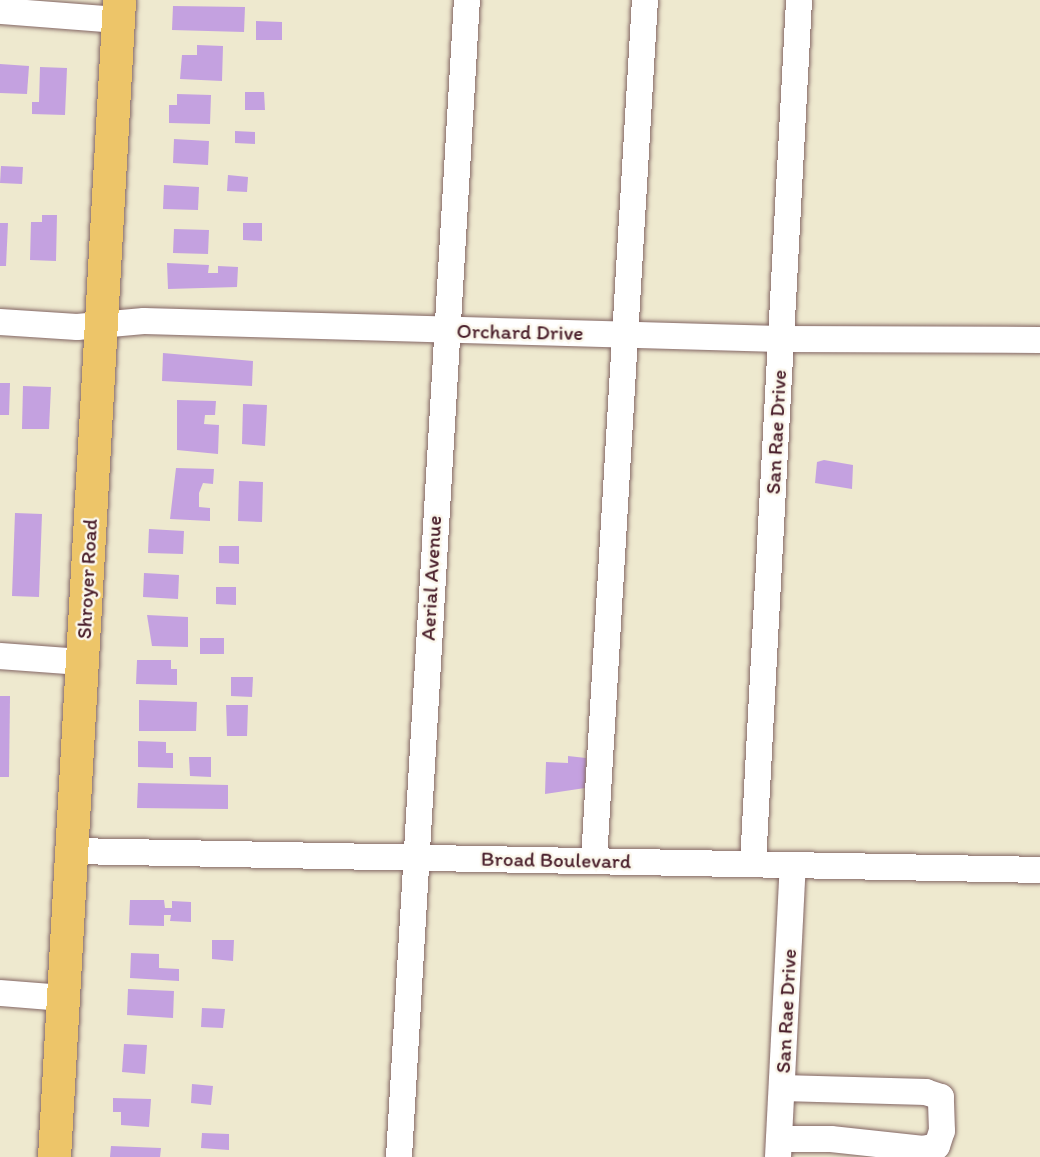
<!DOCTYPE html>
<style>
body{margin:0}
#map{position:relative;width:1040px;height:1157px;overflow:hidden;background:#eee9cf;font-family:Itim,sans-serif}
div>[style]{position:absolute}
.building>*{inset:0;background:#c4a1e0}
.roads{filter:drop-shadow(0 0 2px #836664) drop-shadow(0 0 2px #836664)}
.minor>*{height:26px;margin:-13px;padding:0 13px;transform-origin:13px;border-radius:13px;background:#fff}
.major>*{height:33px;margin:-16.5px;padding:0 16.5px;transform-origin:16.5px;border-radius:16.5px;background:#edc569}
span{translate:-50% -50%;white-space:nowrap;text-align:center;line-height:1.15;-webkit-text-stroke:5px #fbf7ec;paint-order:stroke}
.street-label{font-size:21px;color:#4a1f2b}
</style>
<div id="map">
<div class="building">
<i style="clip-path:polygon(173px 6px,245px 7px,244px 32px,172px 30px)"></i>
<i style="clip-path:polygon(256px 21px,282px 22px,282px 40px,256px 40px)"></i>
<i style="clip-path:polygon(197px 45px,223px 46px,222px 81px,180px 79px,182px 55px,197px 55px)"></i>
<i style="clip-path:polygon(0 64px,29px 66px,27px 94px,0 93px)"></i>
<i style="clip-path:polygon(40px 67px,67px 68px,65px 115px,32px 114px,32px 102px,39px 102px)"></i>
<i style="clip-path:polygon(245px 92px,264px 92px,265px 110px,245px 110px)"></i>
<i style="clip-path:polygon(177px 94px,211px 95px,210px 124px,169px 123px,169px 105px,177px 105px)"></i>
<i style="clip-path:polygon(235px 131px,255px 132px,255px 144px,235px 143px)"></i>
<i style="clip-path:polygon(174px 139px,209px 141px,208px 165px,173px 163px)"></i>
<i style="clip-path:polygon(1px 166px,23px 167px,22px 184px,0 183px)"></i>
<i style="clip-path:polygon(228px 175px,248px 177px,247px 192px,227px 191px)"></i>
<i style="clip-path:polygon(164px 185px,199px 187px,198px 210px,163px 209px)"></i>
<i style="clip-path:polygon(42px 215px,57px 215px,56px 261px,30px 260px,31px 222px,42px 222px)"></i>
<i style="clip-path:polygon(0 223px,8px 223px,6px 266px,0 266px)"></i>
<i style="clip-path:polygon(243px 223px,262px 223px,262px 241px,243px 240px)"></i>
<i style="clip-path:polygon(174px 229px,209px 230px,208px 254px,173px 253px)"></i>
<i style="clip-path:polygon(167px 263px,209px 265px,208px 273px,218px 273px,218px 266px,238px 267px,237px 287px,168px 289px)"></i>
<i style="clip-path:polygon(163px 353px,253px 361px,252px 386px,162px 381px)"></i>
<i style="clip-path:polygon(0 383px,10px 383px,9px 415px,0 415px)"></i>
<i style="clip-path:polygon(23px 386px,51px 387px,49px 429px,22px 429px)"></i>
<i style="clip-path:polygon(177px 400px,216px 401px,215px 415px,205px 415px,204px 424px,219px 425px,218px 454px,177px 450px)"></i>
<i style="clip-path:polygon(243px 404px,267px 405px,265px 446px,242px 444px)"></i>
<i style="clip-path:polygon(824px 460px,853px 465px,852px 489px,815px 483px,817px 462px)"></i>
<i style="clip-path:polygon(176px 468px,214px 469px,213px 484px,203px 483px,199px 493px,199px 507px,210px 508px,210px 521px,170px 519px)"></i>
<i style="clip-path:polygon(239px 481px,263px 482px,262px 522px,238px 521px)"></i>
<i style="clip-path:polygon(15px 513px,42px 514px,39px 597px,12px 596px)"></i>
<i style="clip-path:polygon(149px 529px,184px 531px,183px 554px,148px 553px)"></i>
<i style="clip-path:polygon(219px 546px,239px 546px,239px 564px,219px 563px)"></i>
<i style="clip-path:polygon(144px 573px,179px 575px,178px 599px,143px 597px)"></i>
<i style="clip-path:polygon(216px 587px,236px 587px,236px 605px,216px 604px)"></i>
<i style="clip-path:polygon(147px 615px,188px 617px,188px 647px,152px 646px)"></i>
<i style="clip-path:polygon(200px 638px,224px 638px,224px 654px,200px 654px)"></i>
<i style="clip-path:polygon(137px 660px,171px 660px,171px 669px,177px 669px,177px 685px,136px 684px)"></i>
<i style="clip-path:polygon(231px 677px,253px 677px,252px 697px,231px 696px)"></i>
<i style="clip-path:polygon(0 696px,10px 696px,9px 777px,0 777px)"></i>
<i style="clip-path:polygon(139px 700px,197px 702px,196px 731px,139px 731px)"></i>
<i style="clip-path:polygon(226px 705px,248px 705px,247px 736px,227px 736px)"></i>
<i style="clip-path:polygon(138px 741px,166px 742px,166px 753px,173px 753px,173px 768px,138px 767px)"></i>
<i style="clip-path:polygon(568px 756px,586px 758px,585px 788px,545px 794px,546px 762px,568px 763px)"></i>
<i style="clip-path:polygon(189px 757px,211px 757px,211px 777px,190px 776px)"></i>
<i style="clip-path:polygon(138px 783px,228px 785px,228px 809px,137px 808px)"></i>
<i style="clip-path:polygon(130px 900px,164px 900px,165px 908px,172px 908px,172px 901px,191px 902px,191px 922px,170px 921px,171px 915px,164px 915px,164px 926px,129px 925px)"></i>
<i style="clip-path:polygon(212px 940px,234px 940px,233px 961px,212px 959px)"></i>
<i style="clip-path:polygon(131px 953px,159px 954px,159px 968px,179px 969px,179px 981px,130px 978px)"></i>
<i style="clip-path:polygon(128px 989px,174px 991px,173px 1018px,127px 1015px)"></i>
<i style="clip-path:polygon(202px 1008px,225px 1009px,223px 1028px,201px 1027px)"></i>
<i style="clip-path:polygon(124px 1044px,147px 1045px,145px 1074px,122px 1072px)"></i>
<i style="clip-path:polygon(192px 1084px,213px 1086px,211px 1105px,191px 1103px)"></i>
<i style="clip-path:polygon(113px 1098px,151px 1099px,149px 1127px,121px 1125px,121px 1112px,113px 1112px)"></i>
<i style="clip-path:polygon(202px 1133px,229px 1134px,229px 1150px,201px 1148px)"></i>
<i style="clip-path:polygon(111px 1146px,161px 1148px,160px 1157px,110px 1157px)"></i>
</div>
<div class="roads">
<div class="minor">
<i style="left:0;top:11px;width:118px;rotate:4.4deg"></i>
<i style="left:0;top:322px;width:77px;rotate:3.7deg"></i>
<i style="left:77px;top:327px;width:67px;rotate:-5.1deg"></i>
<i style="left:144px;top:321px;width:636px;rotate:1.62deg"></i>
<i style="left:780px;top:339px;width:260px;rotate:0.2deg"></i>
<i style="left:0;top:656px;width:82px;rotate:4.2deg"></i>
<i style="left:72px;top:851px;width:968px;rotate:1.12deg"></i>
<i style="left:594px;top:860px;width:862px;rotate:-86.61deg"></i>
<i style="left:753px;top:864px;width:865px;rotate:-86.95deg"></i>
<i style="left:0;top:993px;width:63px;rotate:4.5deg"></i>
<i style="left:779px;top:1139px;width:52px"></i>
<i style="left:831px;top:1139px;width:93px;rotate:6.2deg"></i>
<i style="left:923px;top:1149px;width:14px;rotate:-12deg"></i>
<i style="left:937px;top:1146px;width:16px;rotate:-72deg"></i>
<i style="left:942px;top:1131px;width:34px;rotate:-92deg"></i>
<i style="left:941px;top:1097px;width:16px;rotate:-162deg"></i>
<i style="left:926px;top:1092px;width:144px;rotate:-178.4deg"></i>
<i style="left:399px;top:1157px;width:1159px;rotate:-86.64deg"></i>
<i style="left:778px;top:1157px;width:292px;rotate:-87.1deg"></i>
</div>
<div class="major">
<i style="left:54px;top:1157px;width:1159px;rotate:-86.78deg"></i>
</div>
</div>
<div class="street-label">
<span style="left:520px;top:332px;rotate:1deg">Orchard Drive</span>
<span style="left:776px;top:432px;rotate:-87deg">San Rae Drive</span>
<span style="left:431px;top:578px;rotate:-87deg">Aerial Avenue</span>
<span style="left:87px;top:579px;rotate:-87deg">Shroyer Road</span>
<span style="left:556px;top:860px;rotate:1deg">Broad Boulevard</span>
<span style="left:786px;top:1011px;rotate:-87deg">San Rae Drive</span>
</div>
</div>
